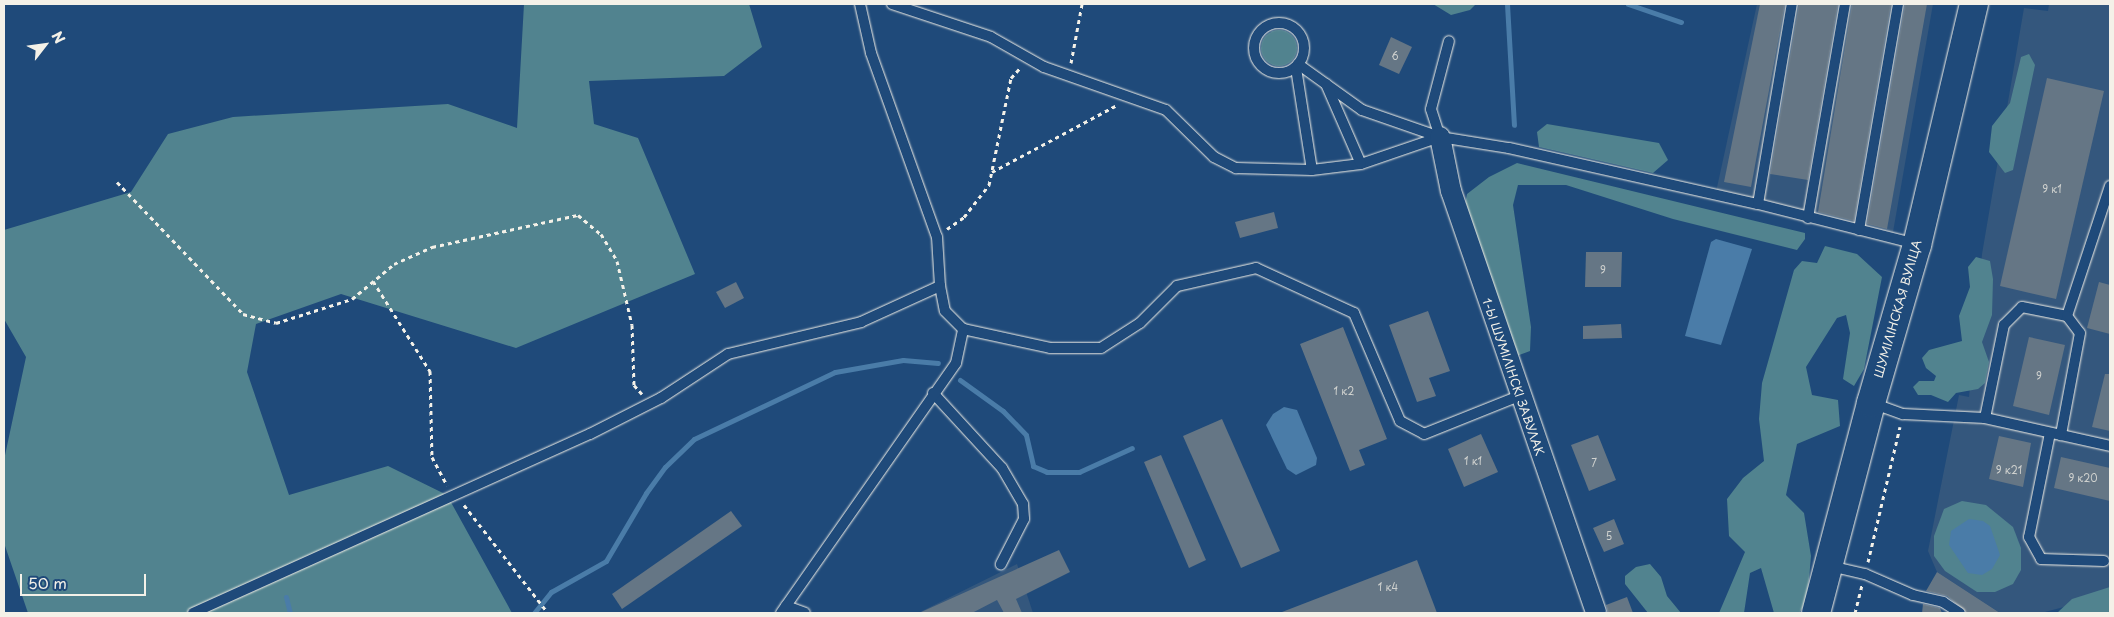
<!DOCTYPE html>
<meta charset="utf-8">
<style>
body{margin:0}
#map{position:relative;width:2114px;height:617px;overflow:hidden;background:#1f4a7a;font-family:"Playpen Sans",sans-serif}
div>[style]{position:absolute}
.built>*{inset:0;background:#34577d}
.green>*{inset:0;background:#51838f}
.round{border-radius:50%}
.water>*{inset:0;background:#4a7ca8}
.stream>*{height:5px;margin:-2.5px;padding:0 2.5px;transform-origin:2.5px;border-radius:2.5px;background:#4a7ca8}
.building>*{inset:0;background:#657685}
.path>*{height:3px;margin-top:-1.5px;transform-origin:0;background:repeating-linear-gradient(90deg,#f4f1e8 0 4px,transparent 0 8px)}
.roads{filter:drop-shadow(0 0 1px #f4f1e8) drop-shadow(0 0 1px #f4f1e8)}
.lane>*{height:10px;margin:-5px;padding:0 5px;transform-origin:5px;border-radius:5px;background:#1f4a7a}
.lane>.ring{margin:-5px;padding:0;box-sizing:content-box;background:none;border:10px solid #1f4a7a;border-radius:50%}
.street>*{height:20px;margin:-10px;padding:0 10px;transform-origin:10px;border-radius:10px;background:#1f4a7a}
.secondary>*{height:28px;margin:-14px;padding:0 14px;transform-origin:14px;border-radius:14px;background:#1f4a7a}
span{translate:-50% -50%;white-space:nowrap;text-align:center;line-height:1.15;-webkit-text-stroke:4px #1f4a7a;paint-order:stroke}
.number-label{font-size:10px;color:#d0d2cf}
.number-label span{-webkit-text-stroke-width:0}
.street-label{font-size:12px;color:#f4f1e8}
.frame{position:absolute;inset:0;border:5px solid #f4f1e8;pointer-events:none}
.north{position:absolute;left:20px;top:20px;width:50px;height:50px;-webkit-text-stroke:4px #1f4a7a;paint-order:stroke;rotate:60deg;font-size:14px;font-weight:700;line-height:20px;text-align:center;color:#f4f1e8}
.north::after{content:'';display:block;margin:auto;width:18px;height:22px;background:#f4f1e8;clip-path:polygon(50% 0,100% 100%,50% 72%,0 100%)}
.scale{position:absolute;left:20px;top:574px;width:126px;height:22px;box-sizing:border-box;border:2px solid #f4f1e8;border-top:0;padding-left:6px;font-size:15px;line-height:18px;white-space:nowrap;color:#f4f1e8;-webkit-text-stroke:4px #1f4a7a;paint-order:stroke}
</style>
<div id="map">
<div class="built">
<i style="clip-path:polygon(1757px 4px,1933px 4px,1893px 232px,1716px 192px)"></i>
<i style="clip-path:polygon(2049px 4px,2110px 4px,2110px 595px,2041px 613px,2000px 613px,1937px 572px,1928px 551px,1959px 395px,1969px 397px,1982px 254px,2024px 8px,2048px 11px)"></i>
<i style="clip-path:polygon(1017px 564px,1033px 613px,918px 613px)"></i>
</div>
<div class="green">
<i style="clip-path:polygon(524px 4px,749px 4px,762px 47px,724px 76px,589px 81px,594px 124px,638px 138px,695px 274px,516px 348px,341px 294px,256px 324px,247px 372px,289px 495px,388px 466px,447px 495px,512px 613px,28px 613px,4px 543px,4px 460px,26px 357px,4px 319px,4px 230px,131px 192px,168px 134px,233px 117px,448px 104px,517px 128px)"></i>
<i style="clip-path:polygon(1433px 4px,1476px 4px,1470px 10px,1451px 15px)"></i>
<i class="round" style="left:1261px;top:30px;width:36px;height:36px"></i>
<i style="clip-path:polygon(2029px 54px,2035px 65px,2013px 170px,2005px 173px,1989px 152px,1992px 126px,2010px 103px,2021px 57px)"></i>
<i style="clip-path:polygon(1547px 124px,1659px 143px,1668px 160px,1653px 173px,1539px 147px,1537px 132px)"></i>
<i style="clip-path:polygon(1517px 163px,1805px 233px,1805px 239px,1797px 250px,1673px 219px,1566px 185px,1518px 185px,1513px 205px,1531px 327px,1530px 351px,1511px 358px,1463px 215px,1467px 194px,1489px 177px)"></i>
<i style="clip-path:polygon(1825px 246px,1857px 254px,1882px 277px,1864px 369px,1854px 386px,1843px 379px,1850px 333px,1846px 315px,1837px 318px,1806px 367px,1812px 395px,1838px 400px,1840px 426px,1797px 444px,1786px 495px,1804px 513px,1811px 556px,1807px 602px,1799px 613px,1774px 613px,1761px 568px,1750px 573px,1744px 613px,1719px 613px,1745px 552px,1729px 536px,1727px 499px,1743px 478px,1764px 461px,1759px 419px,1762px 383px,1794px 270px,1802px 261px,1817px 263px)"></i>
<i style="clip-path:polygon(1976px 257px,1990px 261px,1993px 279px,1992px 315px,1982px 342px,1989px 362px,1985px 383px,1978px 389px,1956px 393px,1948px 402px,1931px 395px,1918px 395px,1913px 387px,1919px 381px,1934px 381px,1936px 376px,1926px 368px,1922px 358px,1929px 350px,1962px 341px,1959px 316px,1970px 287px,1968px 267px)"></i>
<i style="clip-path:polygon(1962px 501px,1986px 505px,2013px 527px,2021px 548px,2021px 570px,2013px 584px,1995px 592px,1977px 592px,1945px 571px,1934px 556px,1934px 536px,1944px 509px)"></i>
<i style="clip-path:polygon(1650px 564px,1661px 577px,1667px 596px,1681px 613px,1648px 613px,1625px 584px,1625px 576px,1636px 567px)"></i>
<i style="clip-path:polygon(2110px 587px,2110px 613px,2057px 613px,2072px 599px)"></i>
</div>
<div class="water">
<i style="clip-path:polygon(1716px 239px,1752px 249px,1721px 345px,1685px 336px,1711px 242px)"></i>
<i style="clip-path:polygon(1284px 407px,1297px 410px,1317px 458px,1316px 465px,1296px 475px,1287px 469px,1266px 425px,1273px 414px)"></i>
<i style="clip-path:polygon(1969px 519px,1983px 521px,1990px 526px,2000px 555px,1992px 569px,1982px 575px,1968px 573px,1949px 545px,1951px 531px)"></i>
</div>
<div class="stream">
<i style="left:1507px;top:4px;width:121px;rotate:86.7deg"></i>
<i style="left:1628px;top:4px;width:56px;rotate:18.8deg"></i>
<i style="left:960px;top:380px;width:53px;rotate:35.8deg"></i>
<i style="left:1003px;top:411px;width:33px;rotate:46deg"></i>
<i style="left:1026px;top:435px;width:32px;rotate:77deg"></i>
<i style="left:1033px;top:466px;width:15px;rotate:23deg"></i>
<i style="left:1047px;top:472px;width:32px"></i>
<i style="left:1079px;top:472px;width:58px;rotate:-24.4deg"></i>
<i style="left:286px;top:597px;width:16px;rotate:76deg"></i>
<i style="left:534px;top:613px;width:27px;rotate:-51deg"></i>
<i style="left:551px;top:592px;width:63px;rotate:-29.4deg"></i>
<i style="left:606px;top:561px;width:79px;rotate:-59.5deg"></i>
<i style="left:646px;top:493px;width:32px;rotate:-54deg"></i>
<i style="left:665px;top:467px;width:40px;rotate:-44deg"></i>
<i style="left:694px;top:439px;width:156px;rotate:-25.4deg"></i>
<i style="left:835px;top:372px;width:69px;rotate:-10deg"></i>
<i style="left:903px;top:360px;width:35px;rotate:5deg"></i>
</div>
<div class="building">
<i style="clip-path:polygon(1760px 4px,1785px 4px,1751px 187px,1724px 182px)"></i>
<i style="clip-path:polygon(1799px 4px,1838px 4px,1808px 180px,1770px 174px)"></i>
<i style="clip-path:polygon(1852px 4px,1891px 4px,1854px 221px,1818px 212px)"></i>
<i style="clip-path:polygon(1905px 4px,1927px 4px,1887px 229px,1867px 224px)"></i>
<i style="clip-path:polygon(1391px 37px,1412px 47px,1399px 74px,1379px 65px)"></i>
<i style="clip-path:polygon(2047px 78px,2104px 91px,2056px 299px,2000px 286px)"></i>
<i style="clip-path:polygon(1274px 212px,1278px 228px,1240px 238px,1235px 222px)"></i>
<i style="clip-path:polygon(1586px 252px,1622px 252px,1621px 287px,1585px 287px)"></i>
<i style="clip-path:polygon(736px 282px,744px 298px,725px 308px,716px 292px)"></i>
<i style="clip-path:polygon(2099px 282px,2110px 285px,2110px 334px,2087px 328px)"></i>
<i style="clip-path:polygon(1428px 311px,1450px 371px,1429px 378px,1436px 396px,1417px 402px,1389px 325px)"></i>
<i style="clip-path:polygon(1621px 324px,1622px 338px,1583px 339px,1583px 326px)"></i>
<i style="clip-path:polygon(1343px 327px,1387px 439px,1359px 450px,1365px 465px,1350px 471px,1300px 344px)"></i>
<i style="clip-path:polygon(2029px 337px,2065px 345px,2049px 415px,2013px 406px)"></i>
<i style="clip-path:polygon(2105px 374px,2110px 374px,2110px 431px,2092px 427px)"></i>
<i style="clip-path:polygon(1222px 419px,1280px 551px,1241px 568px,1183px 436px)"></i>
<i style="clip-path:polygon(1481px 434px,1498px 472px,1464px 487px,1448px 449px)"></i>
<i style="clip-path:polygon(1598px 435px,1616px 480px,1589px 491px,1571px 445px)"></i>
<i style="clip-path:polygon(1999px 436px,2031px 443px,2023px 487px,1989px 479px)"></i>
<i style="clip-path:polygon(1161px 455px,1206px 560px,1189px 568px,1144px 462px)"></i>
<i style="clip-path:polygon(2061px 457px,2110px 468px,2110px 501px,2054px 488px)"></i>
<i style="clip-path:polygon(731px 511px,742px 526px,622px 609px,612px 594px)"></i>
<i style="clip-path:polygon(1614px 519px,1624px 544px,1604px 552px,1593px 528px)"></i>
<i style="clip-path:polygon(1059px 550px,1070px 572px,1016px 599px,1022px 613px,1004px 613px,997px 600px,972px 613px,919px 613px)"></i>
<i style="clip-path:polygon(1417px 560px,1437px 613px,1282px 613px,1282px 612px)"></i>
<i style="clip-path:polygon(1937px 572px,2000px 613px,1967px 613px,1947px 596px,1926px 591px)"></i>
<i style="clip-path:polygon(1627px 597px,1633px 613px,1608px 613px,1606px 605px)"></i>
<i style="clip-path:polygon(1923px 604px,1940px 608px,1942px 613px,1922px 613px)"></i>
</div>
<div class="path">
<i style="left:1071px;top:63px;width:60px;rotate:-79.4deg"></i>
<i style="left:992px;top:172px;width:140px;rotate:-28.2deg"></i>
<i style="left:117px;top:182px;width:182px;rotate:46.3deg"></i>
<i style="left:243px;top:314px;width:34px;rotate:15deg"></i>
<i style="left:276px;top:323px;width:80px;rotate:-17.5deg"></i>
<i style="left:352px;top:299px;width:55px;rotate:-39.8deg"></i>
<i style="left:394px;top:264px;width:42px;rotate:-24.1deg"></i>
<i style="left:432px;top:247px;width:149px;rotate:-12.4deg"></i>
<i style="left:578px;top:215px;width:30px;rotate:40deg"></i>
<i style="left:601px;top:234px;width:31px;rotate:59deg"></i>
<i style="left:617px;top:261px;width:66px;rotate:76.8deg"></i>
<i style="left:632px;top:325px;width:60px;rotate:88.1deg"></i>
<i style="left:634px;top:385px;width:12px;rotate:48deg"></i>
<i style="left:947px;top:229px;width:21px;rotate:-35deg"></i>
<i style="left:964px;top:217px;width:41px;rotate:-52deg"></i>
<i style="left:989px;top:185px;width:109px;rotate:-78.4deg"></i>
<i style="left:1011px;top:78px;width:13px;rotate:-48deg"></i>
<i style="left:373px;top:281px;width:107px;rotate:57.7deg"></i>
<i style="left:430px;top:371px;width:86px;rotate:88.7deg"></i>
<i style="left:432px;top:457px;width:32px;rotate:62deg"></i>
<i style="left:464px;top:505px;width:137px;rotate:52.1deg"></i>
<i style="left:1868px;top:562px;width:139px;rotate:-76.7deg"></i>
<i style="left:1855px;top:613px;width:29px;rotate:-76deg"></i>
</div>
<div class="roads">
<div class="lane">
<i style="left:860px;top:4px;width:50px;rotate:77.3deg"></i>
<i style="left:871px;top:53px;width:195px;rotate:70.3deg"></i>
<i style="left:937px;top:237px;width:49px;rotate:86.5deg"></i>
<i style="left:892px;top:4px;width:104px;rotate:18.4deg"></i>
<i style="left:991px;top:37px;width:61px;rotate:29.5deg"></i>
<i style="left:1044px;top:67px;width:129px;rotate:19.4deg"></i>
<i style="left:1166px;top:110px;width:67px;rotate:44.4deg"></i>
<i style="left:1214px;top:157px;width:25px;rotate:27deg"></i>
<i style="left:1236px;top:168px;width:76px;rotate:1.5deg"></i>
<i style="left:1312px;top:170px;width:49px;rotate:-7deg"></i>
<i style="left:1361px;top:164px;width:83px;rotate:-18.9deg"></i>
<i class="ring" style="left:1254px;top:23px;width:40px;height:40px"></i>
<i style="left:1298px;top:64px;width:79px;rotate:35.7deg"></i>
<i style="left:1362px;top:110px;width:83px;rotate:19.1deg"></i>
<i style="left:1440px;top:137px;width:70px;rotate:9.1deg"></i>
<i style="left:1509px;top:148px;width:255px;rotate:12.7deg"></i>
<i style="left:1758px;top:204px;width:163px;rotate:14.2deg"></i>
<i style="left:1296px;top:68px;width:103px;rotate:81.1deg"></i>
<i style="left:1326px;top:84px;width:87px;rotate:66.4deg"></i>
<i style="left:1440px;top:137px;width:29px;rotate:-108deg"></i>
<i style="left:1431px;top:109px;width:70px;rotate:-75.2deg"></i>
<i style="left:1758px;top:204px;width:203px;rotate:-80.4deg"></i>
<i style="left:1808px;top:218px;width:217px;rotate:-80.2deg"></i>
<i style="left:1859px;top:230px;width:229px;rotate:-80.2deg"></i>
<i style="left:2067px;top:316px;width:137px;rotate:-71.7deg"></i>
<i style="left:933px;top:393px;width:102px;rotate:47.4deg"></i>
<i style="left:1002px;top:468px;width:42px;rotate:59.7deg"></i>
<i style="left:1023px;top:504px;width:15px;rotate:86deg"></i>
<i style="left:1024px;top:519px;width:51px;rotate:117.1deg"></i>
<i style="left:1872px;top:403px;width:33px;rotate:20deg"></i>
<i style="left:1903px;top:414px;width:82px;rotate:2.8deg"></i>
<i style="left:1985px;top:418px;width:128px;rotate:12.6deg"></i>
<i style="left:1985px;top:418px;width:95px;rotate:-78.5deg"></i>
<i style="left:2004px;top:325px;width:25px;rotate:-45deg"></i>
<i style="left:2022px;top:307px;width:46px;rotate:11.3deg"></i>
<i style="left:2067px;top:316px;width:21px;rotate:53deg"></i>
<i style="left:2080px;top:333px;width:104px;rotate:100.6deg"></i>
<i style="left:2050px;top:433px;width:106px;rotate:101.4deg"></i>
<i style="left:2029px;top:537px;width:25px;rotate:61deg"></i>
<i style="left:2041px;top:559px;width:63px;rotate:1.8deg"></i>
<i style="left:1830px;top:566px;width:36px;rotate:13deg"></i>
<i style="left:1865px;top:574px;width:52px;rotate:23.6deg"></i>
<i style="left:1913px;top:595px;width:31px;rotate:13deg"></i>
<i style="left:1943px;top:602px;width:20px;rotate:33deg"></i>
<i style="left:786px;top:606px;width:20px;rotate:20deg"></i>
<i style="left:193px;top:613px;width:435px;rotate:-24.3deg"></i>
<i style="left:590px;top:434px;width:80px;rotate:-26.9deg"></i>
<i style="left:661px;top:398px;width:80px;rotate:-33.3deg"></i>
<i style="left:728px;top:354px;width:137px;rotate:-13.5deg"></i>
<i style="left:861px;top:322px;width:87px;rotate:-24.5deg"></i>
<i style="left:940px;top:286px;width:25px;rotate:79deg"></i>
<i style="left:945px;top:311px;width:25px;rotate:45deg"></i>
<i style="left:963px;top:329px;width:89px;rotate:12.3deg"></i>
<i style="left:1050px;top:348px;width:51px"></i>
<i style="left:1101px;top:348px;width:46px;rotate:-32.7deg"></i>
<i style="left:1140px;top:323px;width:52px;rotate:-45deg"></i>
<i style="left:1177px;top:286px;width:81px;rotate:-12.8deg"></i>
<i style="left:1256px;top:268px;width:108px;rotate:24.7deg"></i>
<i style="left:1354px;top:313px;width:117px;rotate:66.9deg"></i>
<i style="left:1400px;top:421px;width:27px;rotate:28deg"></i>
<i style="left:1424px;top:434px;width:102px;rotate:-21.8deg"></i>
<i style="left:781px;top:613px;width:305px;rotate:-55deg"></i>
<i style="left:956px;top:363px;width:35px;rotate:-78deg"></i>
</div>
<div class="street">
<i style="left:1440px;top:137px;width:55px;rotate:78.5deg"></i>
<i style="left:1451px;top:191px;width:446px;rotate:71deg"></i>
</div>
<div class="secondary">
<i style="left:1816px;top:613px;width:217px;rotate:-75.3deg"></i>
<i style="left:1871px;top:403px;width:165px;rotate:-73.8deg"></i>
<i style="left:1917px;top:245px;width:248px;rotate:-76.7deg"></i>
</div>
</div>
<div class="number-label">
<span style="left:1395px;top:56px">6</span>
<span style="left:2052px;top:189px">9 к1</span>
<span style="left:1603px;top:270px">9</span>
<span style="left:2039px;top:376px">9</span>
<span style="left:1344px;top:391px">1 к2</span>
<span style="left:1473px;top:461px">1 к1</span>
<span style="left:1594px;top:463px">7</span>
<span style="left:2009px;top:470px">9 к21</span>
<span style="left:2083px;top:478px">9 к20</span>
<span style="left:1609px;top:536px">5</span>
<span style="left:1388px;top:587px">1 к4</span>
</div>
<div class="street-label">
<span style="left:1898px;top:309px;rotate:-74deg">ШУМІЛІНСКАЯ ВУЛІЦА</span>
<span style="left:1513px;top:377px;rotate:71deg">1-Ы ШУМІЛІНСКІ ЗАВУЛАК</span>
</div>
<div class="frame"></div>
<div class="north">N</div>
<div class="scale">50 m</div>
</div>
